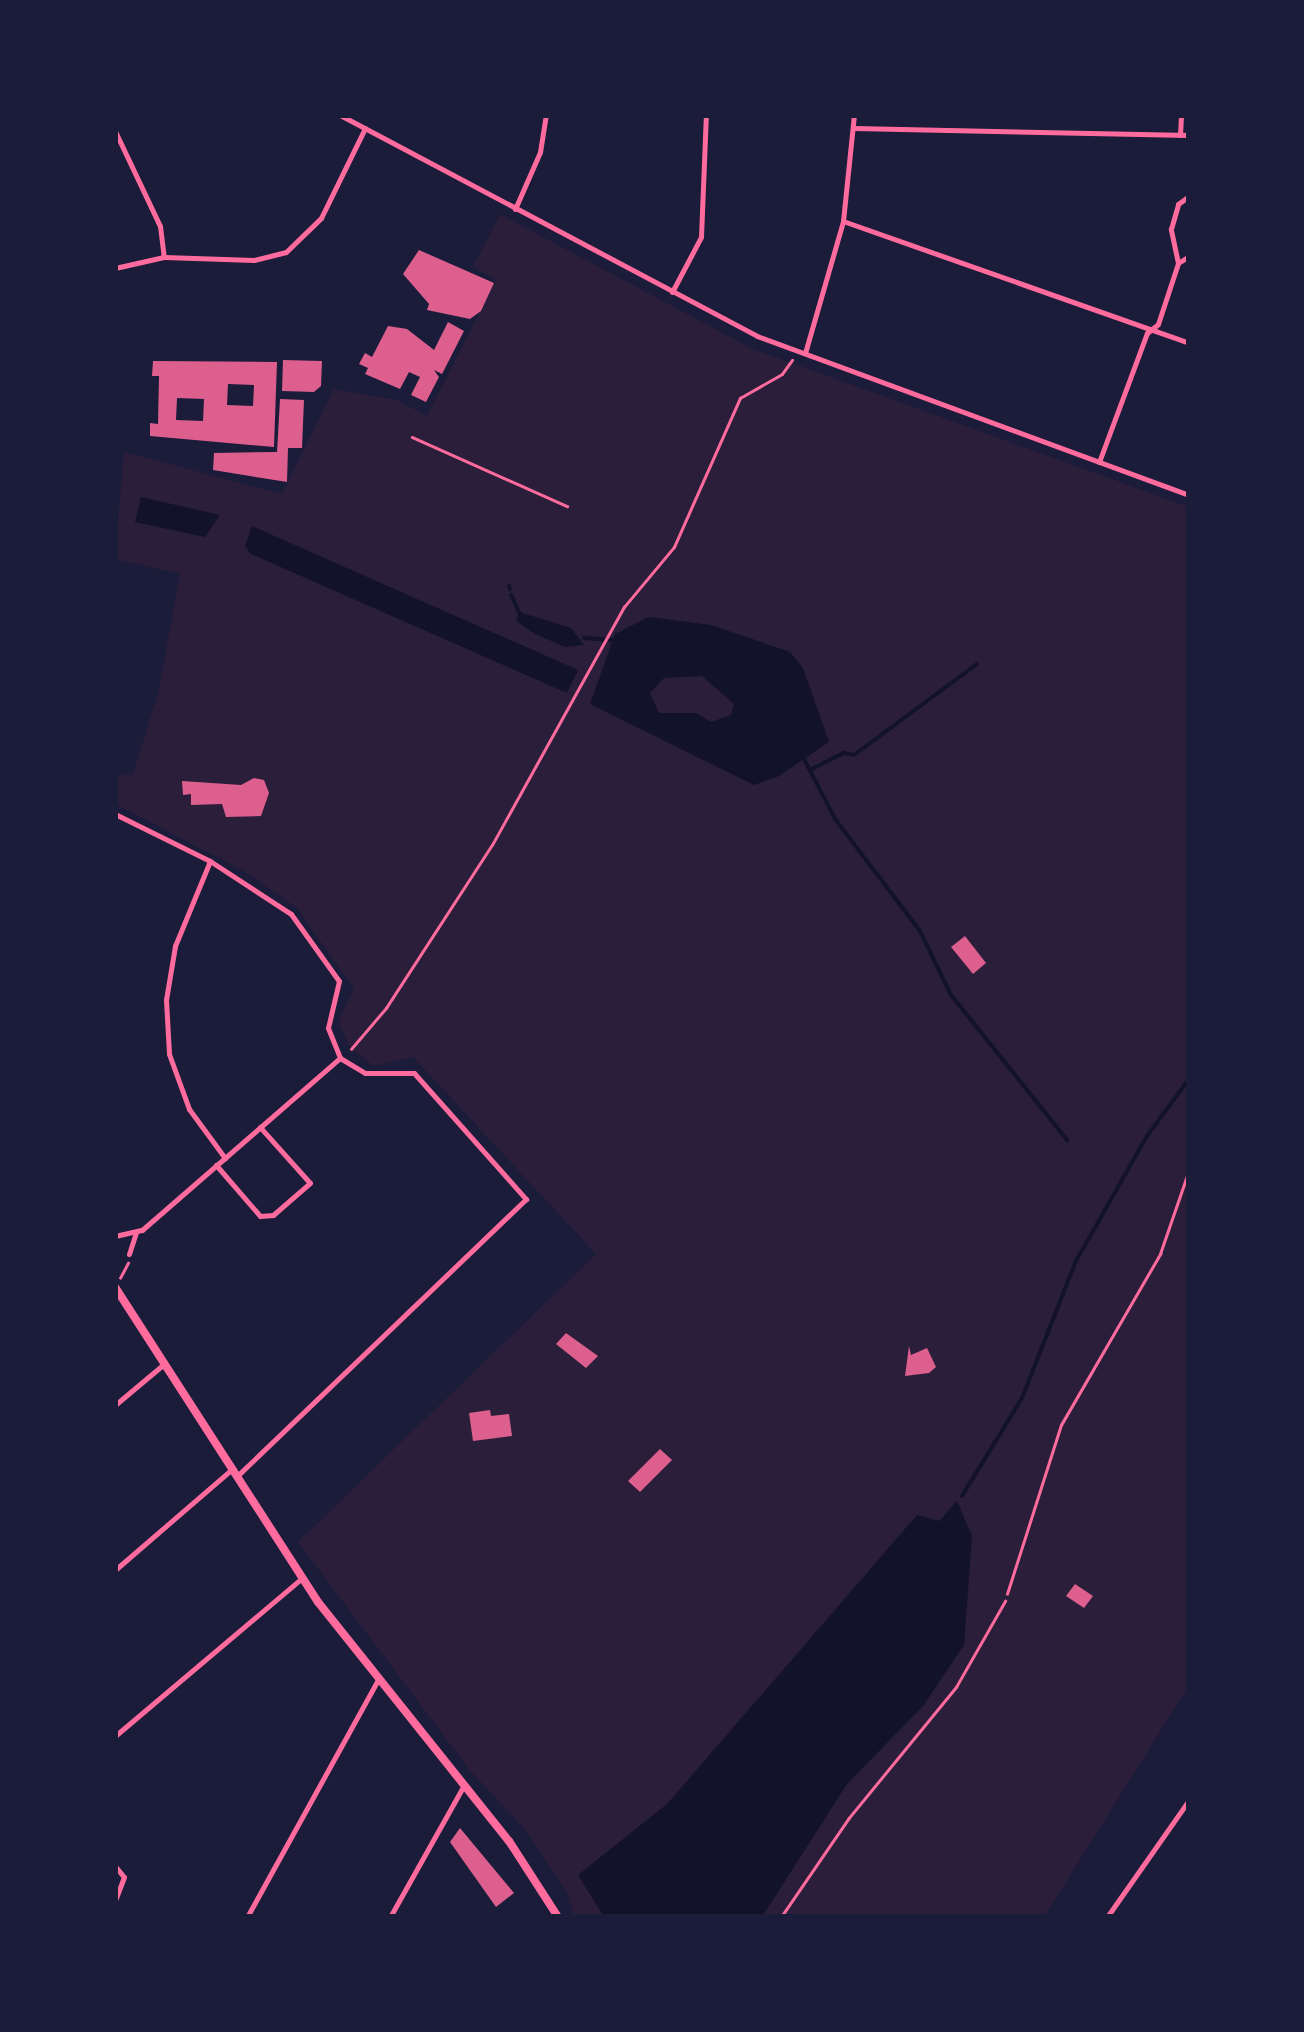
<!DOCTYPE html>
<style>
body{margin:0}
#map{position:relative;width:1304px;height:2032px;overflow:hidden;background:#1b1b3a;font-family:Ubuntu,sans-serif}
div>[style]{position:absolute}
.green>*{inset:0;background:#2a1e3b}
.water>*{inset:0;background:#12122b}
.stream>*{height:4px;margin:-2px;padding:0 2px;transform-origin:2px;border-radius:2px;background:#12122b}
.building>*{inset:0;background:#dd5f8e}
.path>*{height:2.5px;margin:-1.25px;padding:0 1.25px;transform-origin:1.25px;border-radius:1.25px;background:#ff6b9d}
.service>*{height:2.5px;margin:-1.25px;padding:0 1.25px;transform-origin:1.25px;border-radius:1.25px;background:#ff6b9d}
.minor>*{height:5px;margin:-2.5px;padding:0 2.5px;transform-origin:2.5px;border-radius:2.5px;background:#ff6b9d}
.primary>*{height:8px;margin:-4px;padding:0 4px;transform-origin:4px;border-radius:4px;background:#ff6b9d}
span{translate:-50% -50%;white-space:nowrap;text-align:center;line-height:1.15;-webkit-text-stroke:10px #1b1b3a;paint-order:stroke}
.frame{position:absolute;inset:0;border:118px solid #1b1b3a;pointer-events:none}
</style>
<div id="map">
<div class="green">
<i style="clip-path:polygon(500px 214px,751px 348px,1189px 507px,1189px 1685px,1044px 1917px,574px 1917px,567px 1893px,527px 1832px,469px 1769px,298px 1542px,596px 1254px,413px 1057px,374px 1066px,351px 1049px,338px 1022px,354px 989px,296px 907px,242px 870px,115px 804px,115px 776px,133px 774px,159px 689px,180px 574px,115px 559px,124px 452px,282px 494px,334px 389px,397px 400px,427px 416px,496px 280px,473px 267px)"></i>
</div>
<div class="water">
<i style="clip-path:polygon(141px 497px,220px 515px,205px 537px,135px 522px)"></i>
<i style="clip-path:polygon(252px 526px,578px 670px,567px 693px,251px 554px,245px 546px)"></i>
<i style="clip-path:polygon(519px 612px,571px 628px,584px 645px,565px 647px,535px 634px,516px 621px)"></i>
<i style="clip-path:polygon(evenodd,649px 617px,711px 625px,790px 652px,803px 668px,829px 742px,779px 776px,754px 785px,590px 704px,615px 634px,649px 617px,702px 676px,734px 704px,731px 715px,711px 722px,696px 713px,659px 713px,650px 693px,664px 678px,702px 676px)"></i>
<i style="clip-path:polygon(957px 1501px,972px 1536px,964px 1645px,923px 1706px,847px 1784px,762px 1917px,604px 1917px,578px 1875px,667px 1804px,917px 1515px,939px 1521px)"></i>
</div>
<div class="stream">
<i style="left:509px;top:586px;width:3px;rotate:72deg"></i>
<i style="left:511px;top:595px;width:19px;rotate:65deg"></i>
<i style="left:584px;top:638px;width:31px;rotate:4deg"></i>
<i style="left:804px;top:759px;width:68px;rotate:62.7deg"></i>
<i style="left:835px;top:819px;width:141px;rotate:52.8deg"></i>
<i style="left:920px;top:931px;width:71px;rotate:64.2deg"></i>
<i style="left:951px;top:995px;width:186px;rotate:51.3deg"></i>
<i style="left:812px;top:769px;width:36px;rotate:-27deg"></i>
<i style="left:844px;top:753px;width:10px;rotate:11deg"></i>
<i style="left:854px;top:755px;width:153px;rotate:-36.5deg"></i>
<i style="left:962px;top:1496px;width:115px;rotate:-58.5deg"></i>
<i style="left:1022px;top:1398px;width:147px;rotate:-68.5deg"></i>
<i style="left:1076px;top:1261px;width:144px;rotate:-60.4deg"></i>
<i style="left:1147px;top:1136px;width:71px;rotate:-53.6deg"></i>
</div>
<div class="building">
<i style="clip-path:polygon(419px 250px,494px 283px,481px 311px,470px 319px,427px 310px,429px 304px,403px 274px)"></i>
<i style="clip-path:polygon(448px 322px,464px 331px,442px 374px,434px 370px,439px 377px,426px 402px,411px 395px,420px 377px,409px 372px,400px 389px,365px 374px,368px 368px,359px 364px,365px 353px,372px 357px,388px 326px,407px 329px,434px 350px)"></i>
<i style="clip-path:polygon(283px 360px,322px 361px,321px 386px,314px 392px,282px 391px)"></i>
<i style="clip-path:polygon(evenodd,153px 361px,277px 362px,274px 447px,150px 436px,150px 423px,158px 424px,159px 376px,152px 376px,153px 361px,228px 384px,254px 385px,253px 406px,227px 405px,228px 384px,153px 361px,177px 398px,204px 399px,203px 421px,176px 420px,177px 398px)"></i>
<i style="clip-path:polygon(280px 399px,304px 400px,302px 448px,288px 448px,287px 482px,213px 470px,214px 453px,277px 452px)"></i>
<i style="clip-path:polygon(254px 778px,264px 780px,269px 793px,261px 816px,226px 817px,222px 804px,191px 805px,191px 794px,183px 795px,182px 781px,241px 785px)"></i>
<i style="clip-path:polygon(965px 936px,986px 963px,973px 974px,951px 947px)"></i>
<i style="clip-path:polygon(566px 1333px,598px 1356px,586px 1368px,556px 1344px)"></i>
<i style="clip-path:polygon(909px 1346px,911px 1355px,927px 1348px,936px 1367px,929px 1373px,905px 1376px)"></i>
<i style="clip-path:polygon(490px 1410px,491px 1416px,509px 1414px,512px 1436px,473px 1441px,469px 1413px)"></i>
<i style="clip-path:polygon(660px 1449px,672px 1460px,640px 1492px,628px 1481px)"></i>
<i style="clip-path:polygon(1075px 1584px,1093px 1596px,1084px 1608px,1066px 1596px)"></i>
<i style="clip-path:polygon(460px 1828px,514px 1893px,496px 1907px,450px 1842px)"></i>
</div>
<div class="path">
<i style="left:412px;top:437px;width:170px;rotate:24deg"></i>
<i style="left:351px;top:1049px;width:54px;rotate:-49.5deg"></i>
<i style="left:386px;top:1008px;width:194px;rotate:-57deg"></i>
<i style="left:492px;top:845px;width:272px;rotate:-61deg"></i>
<i style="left:624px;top:607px;width:78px;rotate:-50.2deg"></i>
<i style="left:674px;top:547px;width:163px;rotate:-66.1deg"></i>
<i style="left:740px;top:398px;width:48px;rotate:-29.7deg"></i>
<i style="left:782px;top:374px;width:17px;rotate:-54deg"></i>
<i style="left:120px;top:1278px;width:17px;rotate:-62deg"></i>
<i style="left:1007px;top:1594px;width:177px;rotate:-72.3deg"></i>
<i style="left:1061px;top:1425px;width:198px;rotate:-59.9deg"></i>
<i style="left:1160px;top:1254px;width:89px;rotate:-71deg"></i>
</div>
<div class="service">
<i style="left:781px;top:1917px;width:119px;rotate:-55.6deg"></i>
<i style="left:848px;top:1819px;width:171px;rotate:-50.7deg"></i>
<i style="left:956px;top:1687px;width:99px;rotate:-60.3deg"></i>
</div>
<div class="minor">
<i style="left:340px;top:115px;width:472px;rotate:27.9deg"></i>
<i style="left:757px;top:336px;width:460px;rotate:20.2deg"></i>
<i style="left:854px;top:128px;width:335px;rotate:1.2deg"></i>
<i style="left:115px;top:131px;width:105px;rotate:64.7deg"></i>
<i style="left:160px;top:226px;width:31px;rotate:83deg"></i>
<i style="left:1180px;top:135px;width:20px;rotate:-87deg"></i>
<i style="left:515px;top:209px;width:62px;rotate:-66.3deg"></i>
<i style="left:540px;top:152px;width:37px;rotate:-81deg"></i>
<i style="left:843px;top:221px;width:367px;rotate:19.4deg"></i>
<i style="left:1178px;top:263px;width:35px;rotate:-102deg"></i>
<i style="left:1171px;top:229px;width:26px;rotate:-74deg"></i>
<i style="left:1178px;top:204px;width:14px;rotate:-36deg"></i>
<i style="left:115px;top:268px;width:50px;rotate:-12.7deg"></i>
<i style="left:164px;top:257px;width:90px;rotate:1.9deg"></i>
<i style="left:254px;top:260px;width:33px;rotate:-14deg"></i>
<i style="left:286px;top:252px;width:49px;rotate:-44.2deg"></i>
<i style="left:321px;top:218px;width:100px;rotate:-63.9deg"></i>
<i style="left:672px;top:292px;width:62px;rotate:-62.2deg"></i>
<i style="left:701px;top:237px;width:122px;rotate:-87.7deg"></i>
<i style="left:805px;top:353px;width:137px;rotate:-73.9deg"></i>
<i style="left:843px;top:221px;width:107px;rotate:-84.1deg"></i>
<i style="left:1099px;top:462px;width:138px;rotate:-69.6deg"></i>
<i style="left:1147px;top:333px;width:14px;rotate:-39deg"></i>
<i style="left:1158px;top:324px;width:64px;rotate:-71.8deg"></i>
<i style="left:1178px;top:263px;width:13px;rotate:-32deg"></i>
<i style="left:115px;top:814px;width:106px;rotate:26.3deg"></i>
<i style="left:210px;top:861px;width:97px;rotate:33.2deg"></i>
<i style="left:291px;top:914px;width:82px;rotate:54.4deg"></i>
<i style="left:339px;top:981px;width:48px;rotate:103.2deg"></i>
<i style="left:328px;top:1028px;width:32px;rotate:68deg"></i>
<i style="left:340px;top:1058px;width:29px;rotate:31deg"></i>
<i style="left:365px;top:1073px;width:49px"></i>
<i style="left:414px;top:1073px;width:169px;rotate:48.4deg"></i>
<i style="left:526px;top:1199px;width:399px;rotate:136.2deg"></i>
<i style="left:210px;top:861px;width:92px;rotate:112.4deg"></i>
<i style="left:175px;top:946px;width:55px;rotate:99.5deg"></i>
<i style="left:166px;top:1000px;width:54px;rotate:86.8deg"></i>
<i style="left:169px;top:1054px;width:59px;rotate:70deg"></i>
<i style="left:189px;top:1109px;width:61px;rotate:53.7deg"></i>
<i style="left:216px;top:1165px;width:67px;rotate:49.2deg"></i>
<i style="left:260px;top:1216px;width:13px;rotate:-4deg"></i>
<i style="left:273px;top:1215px;width:49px;rotate:-40.9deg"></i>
<i style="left:310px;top:1183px;width:75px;rotate:-131.8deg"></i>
<i style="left:115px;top:1236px;width:28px;rotate:-13deg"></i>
<i style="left:142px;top:1230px;width:262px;rotate:-41deg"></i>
<i style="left:129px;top:1254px;width:22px;rotate:-72deg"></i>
<i style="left:115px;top:1405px;width:65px;rotate:-40deg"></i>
<i style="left:115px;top:1570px;width:156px;rotate:-40.8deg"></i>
<i style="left:115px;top:1736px;width:245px;rotate:-40.2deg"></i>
<i style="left:115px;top:1866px;width:14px;rotate:51deg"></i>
<i style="left:124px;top:1877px;width:26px;rotate:111deg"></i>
<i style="left:247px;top:1917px;width:271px;rotate:-61.1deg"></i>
<i style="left:390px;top:1917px;width:151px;rotate:-60.7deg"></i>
<i style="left:1107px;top:1917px;width:143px;rotate:-55deg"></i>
</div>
<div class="primary">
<i style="left:115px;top:1287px;width:375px;rotate:57.2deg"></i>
<i style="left:318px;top:1602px;width:306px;rotate:51.4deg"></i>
<i style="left:509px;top:1841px;width:90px;rotate:57.2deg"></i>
</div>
<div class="frame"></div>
</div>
